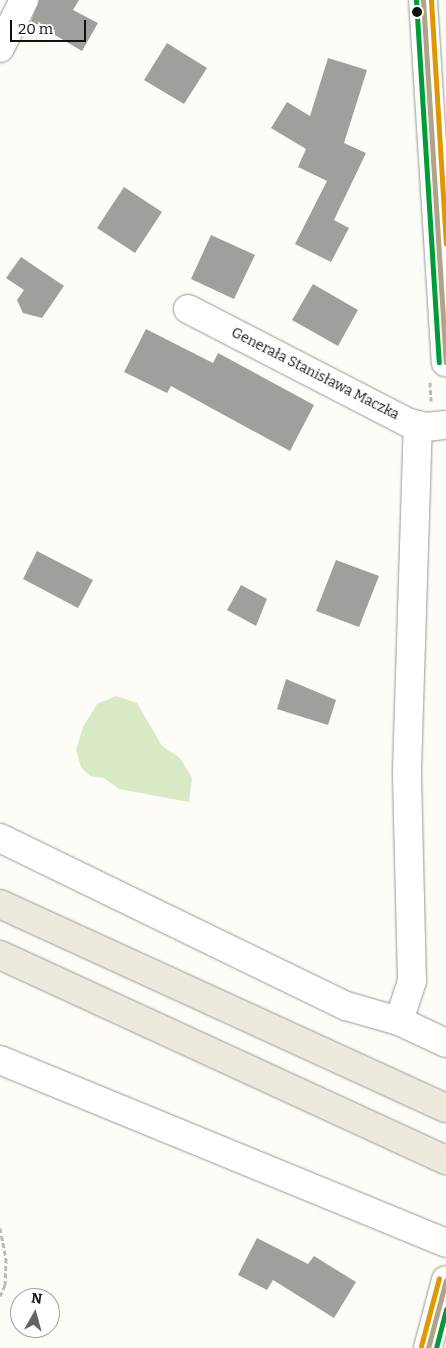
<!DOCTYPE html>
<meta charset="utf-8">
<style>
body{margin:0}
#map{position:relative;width:446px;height:1348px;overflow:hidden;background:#fdfcf7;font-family:Bitter,serif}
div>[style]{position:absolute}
.forest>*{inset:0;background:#d8eac5}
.building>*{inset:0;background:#a19f9c}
.path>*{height:3px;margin-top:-1.5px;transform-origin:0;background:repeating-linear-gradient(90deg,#b9b9b8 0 5px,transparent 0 7.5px)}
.roads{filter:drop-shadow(0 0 1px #979795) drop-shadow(0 0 1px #979795)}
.minor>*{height:28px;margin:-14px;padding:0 14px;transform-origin:14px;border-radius:14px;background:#fffffe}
.major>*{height:28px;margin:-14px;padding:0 14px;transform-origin:14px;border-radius:14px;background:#ede9dc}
.bus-1>*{height:5px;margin:-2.5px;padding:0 2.5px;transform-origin:2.5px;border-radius:2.5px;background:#afa487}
.bus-2>*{height:5px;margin:-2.5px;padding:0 2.5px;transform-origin:2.5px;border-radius:2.5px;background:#009c39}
.bus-3>*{height:5px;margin:-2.5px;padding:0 2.5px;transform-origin:2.5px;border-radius:2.5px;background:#e09702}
.dots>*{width:14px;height:14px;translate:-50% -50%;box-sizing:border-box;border:2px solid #fff;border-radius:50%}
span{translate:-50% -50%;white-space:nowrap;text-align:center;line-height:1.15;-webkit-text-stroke:5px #fff;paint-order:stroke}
.street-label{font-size:14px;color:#111}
.north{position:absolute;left:10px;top:1288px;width:50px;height:50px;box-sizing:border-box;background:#fff;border:1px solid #a0a0a0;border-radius:50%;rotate:7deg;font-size:14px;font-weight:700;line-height:20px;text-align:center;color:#111}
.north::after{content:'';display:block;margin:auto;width:18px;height:22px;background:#646362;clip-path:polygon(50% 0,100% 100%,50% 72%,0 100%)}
.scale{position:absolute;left:10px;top:20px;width:76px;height:22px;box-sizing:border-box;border:2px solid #111;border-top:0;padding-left:6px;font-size:15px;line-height:18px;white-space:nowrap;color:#111;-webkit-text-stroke:4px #fff;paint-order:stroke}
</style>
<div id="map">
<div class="forest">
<i style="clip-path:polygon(116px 696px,137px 703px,162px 746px,180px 758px,192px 778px,189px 802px,119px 789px,104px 778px,90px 776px,81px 767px,76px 750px,83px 727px,97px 704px)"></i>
</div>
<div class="building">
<i style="clip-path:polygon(39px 0,79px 0,73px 10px,98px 23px,82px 51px,31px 21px)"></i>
<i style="clip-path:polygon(167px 43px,207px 68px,184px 104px,144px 80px)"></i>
<i style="clip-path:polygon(328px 58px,367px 70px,344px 143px,366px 153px,334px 220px,349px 228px,331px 262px,295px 244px,327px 181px,298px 167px,306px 149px,271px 128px,287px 102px,310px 116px)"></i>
<i style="clip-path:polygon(124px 187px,162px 212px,135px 253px,97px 228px)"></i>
<i style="clip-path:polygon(211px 235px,255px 255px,234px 299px,191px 279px)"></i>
<i style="clip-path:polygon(21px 257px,64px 286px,42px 318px,23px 313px,17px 300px,24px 290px,6px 278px)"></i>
<i style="clip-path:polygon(313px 284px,358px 310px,338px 346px,292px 320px)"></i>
<i style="clip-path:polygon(146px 329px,213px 363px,218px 353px,314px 405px,290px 451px,171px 386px,167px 393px,124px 372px)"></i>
<i style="clip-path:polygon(37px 551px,93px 580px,78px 608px,23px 579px)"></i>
<i style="clip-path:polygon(336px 560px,379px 576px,359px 627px,316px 611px)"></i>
<i style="clip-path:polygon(241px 585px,267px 599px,256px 626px,227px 610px)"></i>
<i style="clip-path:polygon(286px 679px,336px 700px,328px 725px,277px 709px)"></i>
<i style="clip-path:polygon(257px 1238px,308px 1264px,314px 1256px,356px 1282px,334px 1318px,273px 1280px,267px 1290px,238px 1275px)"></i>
</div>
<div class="path">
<i style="left:430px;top:382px;width:19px;rotate:87deg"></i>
<i style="left:0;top:1228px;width:31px;rotate:79deg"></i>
<i style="left:6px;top:1258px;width:27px;rotate:92deg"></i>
<i style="left:5px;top:1285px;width:12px;rotate:114deg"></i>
</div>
<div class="roads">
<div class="minor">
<i style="left:423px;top:0;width:363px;rotate:86.4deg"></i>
<i style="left:0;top:48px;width:54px;rotate:-63.4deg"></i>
<i style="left:188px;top:309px;width:249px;rotate:27.3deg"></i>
<i style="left:409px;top:423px;width:17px;rotate:13deg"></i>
<i style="left:426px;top:427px;width:20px;rotate:-6deg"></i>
<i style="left:0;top:838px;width:385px;rotate:25.9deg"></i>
<i style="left:346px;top:1006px;width:55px;rotate:15.8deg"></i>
<i style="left:399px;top:1021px;width:42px;rotate:-72deg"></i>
<i style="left:412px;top:981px;width:211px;rotate:-91.4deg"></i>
<i style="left:407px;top:770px;width:345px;rotate:-88.2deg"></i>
<i style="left:399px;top:1021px;width:52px;rotate:25.1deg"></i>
<i style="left:0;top:1060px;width:482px;rotate:22.3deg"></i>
<i style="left:428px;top:1348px;width:70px;rotate:-75.2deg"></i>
</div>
<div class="major">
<i style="left:0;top:904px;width:490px;rotate:24.6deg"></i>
<i style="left:0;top:955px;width:491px;rotate:24.7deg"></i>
</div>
</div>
<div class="bus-1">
<i style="left:423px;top:0;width:363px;rotate:86.4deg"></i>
<i style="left:428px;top:1348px;width:70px;rotate:-75.2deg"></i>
</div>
<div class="bus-2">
<i style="left:416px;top:0;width:363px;rotate:86.4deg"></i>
<i style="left:436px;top:1348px;width:40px;rotate:-75.6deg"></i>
</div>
<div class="bus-3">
<i style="left:431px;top:0;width:244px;rotate:86.5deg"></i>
<i style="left:421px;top:1346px;width:70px;rotate:-75.2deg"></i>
</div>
<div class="dots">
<i style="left:417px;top:12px;background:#111"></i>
</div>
<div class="street-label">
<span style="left:315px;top:374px;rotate:27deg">Generała Stanisława Maczka</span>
</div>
<div class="north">N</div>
<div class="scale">20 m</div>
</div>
